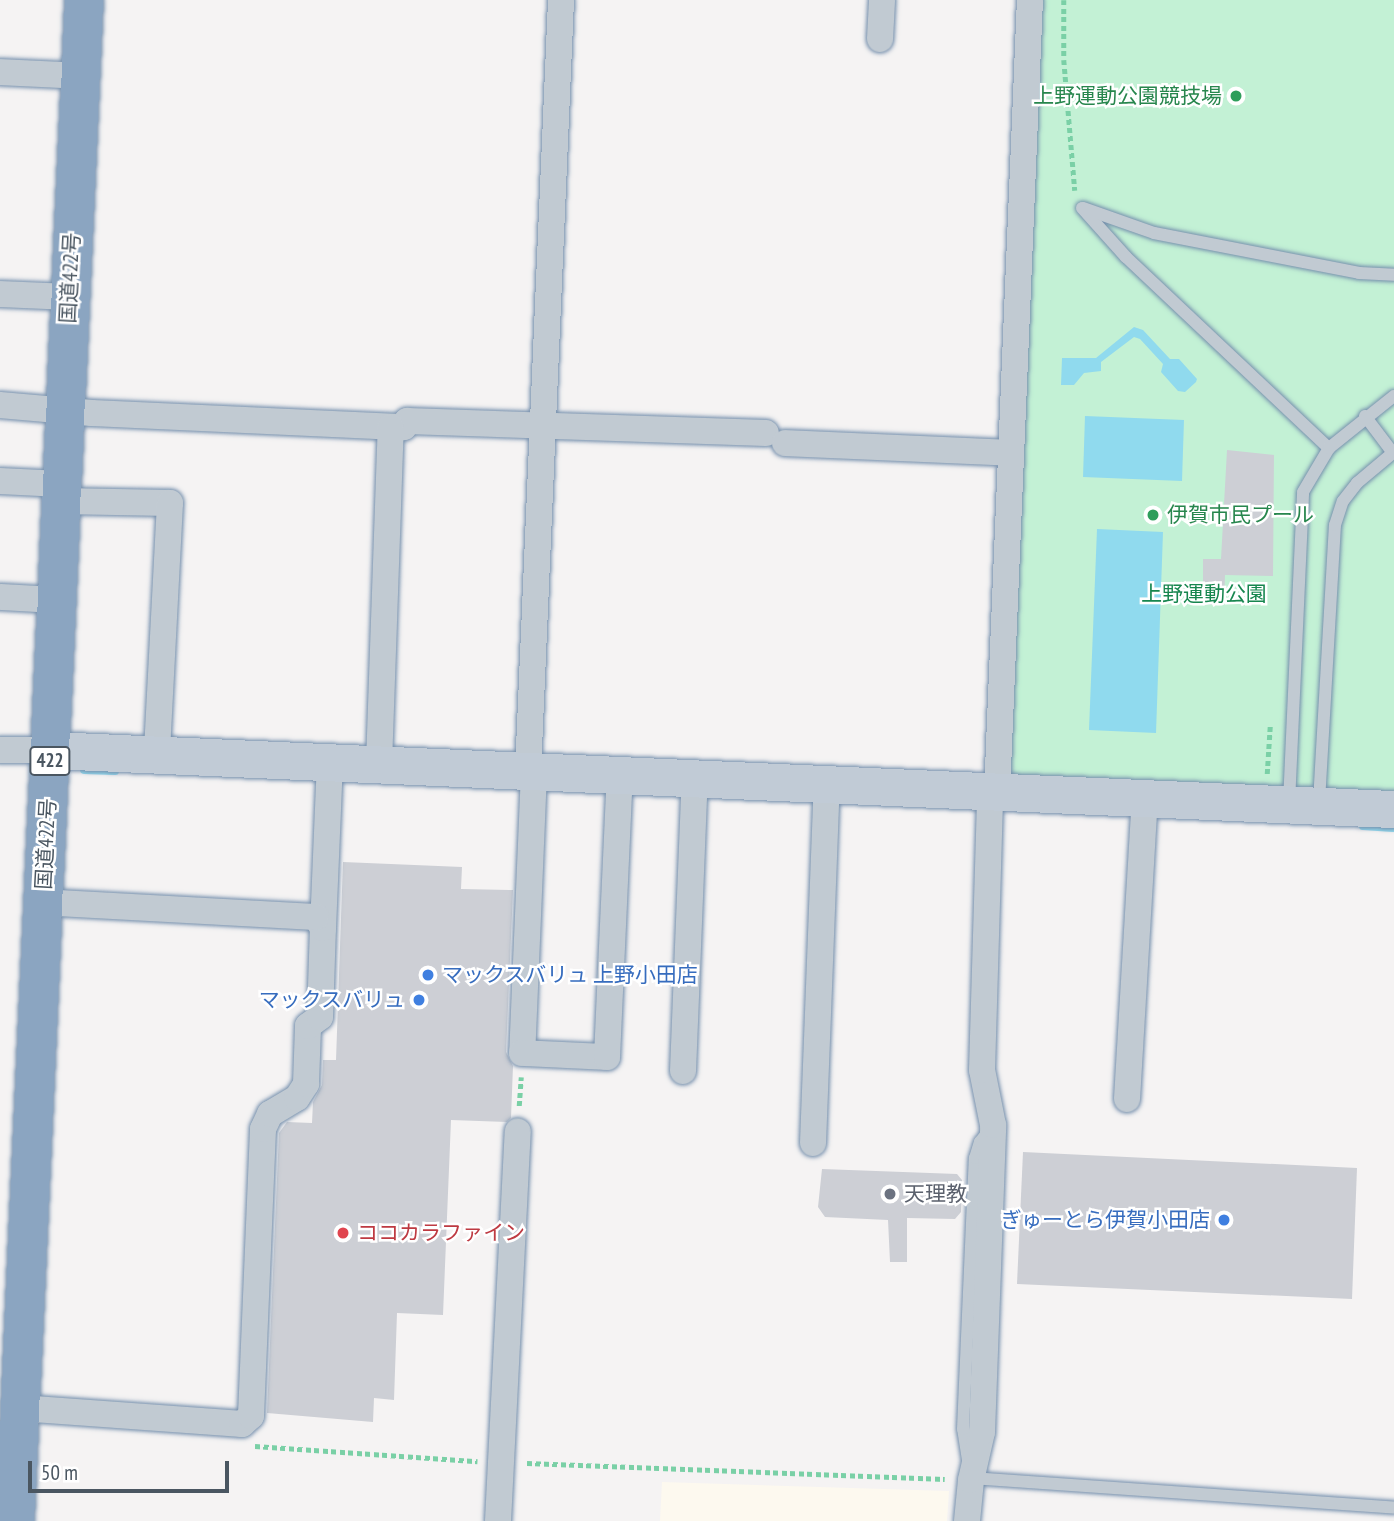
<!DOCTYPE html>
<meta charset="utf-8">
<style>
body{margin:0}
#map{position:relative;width:1394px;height:1521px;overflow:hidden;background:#f5f3f3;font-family:"PT Sans Narrow","Noto Sans JP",sans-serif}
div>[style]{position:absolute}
.commercial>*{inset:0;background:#fdf9ef}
.green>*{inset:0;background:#c3f1d5}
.water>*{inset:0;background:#90daee}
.stream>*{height:8px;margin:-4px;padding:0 4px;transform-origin:4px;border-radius:4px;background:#90daee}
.building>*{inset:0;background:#cdcfd5}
.path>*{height:4.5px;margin-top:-2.25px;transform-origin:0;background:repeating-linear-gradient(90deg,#7ad0a6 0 5px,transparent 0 8.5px)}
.roads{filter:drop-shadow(0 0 2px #7690ad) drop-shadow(0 0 2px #7690ad)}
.lane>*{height:12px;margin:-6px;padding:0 6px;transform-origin:6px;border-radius:6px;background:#c1cad2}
.street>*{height:26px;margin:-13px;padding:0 13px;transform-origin:13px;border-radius:13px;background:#c1cad2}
.secondary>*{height:37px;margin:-18.5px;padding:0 18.5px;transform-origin:18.5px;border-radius:18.5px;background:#c1cbd6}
.highway>*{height:38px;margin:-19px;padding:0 19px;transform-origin:19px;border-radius:19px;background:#8ba5c1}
.dots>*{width:19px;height:19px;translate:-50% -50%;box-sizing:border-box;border:4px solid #fff;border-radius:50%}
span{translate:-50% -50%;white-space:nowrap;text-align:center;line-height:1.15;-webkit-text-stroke:5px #fff;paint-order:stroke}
.shield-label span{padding:2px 5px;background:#fff;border:2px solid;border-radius:5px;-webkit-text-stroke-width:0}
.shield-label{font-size:19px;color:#4a5661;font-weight:700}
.leisure-label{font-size:21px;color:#27864d}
.right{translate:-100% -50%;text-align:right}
.left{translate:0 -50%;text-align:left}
.street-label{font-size:21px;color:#4a5661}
.park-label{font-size:21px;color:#17864f}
.shop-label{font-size:21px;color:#366cbe}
.worship-label{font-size:21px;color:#5b616d}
.health-label{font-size:21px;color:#be3a42}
.scale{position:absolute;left:28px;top:1461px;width:201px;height:32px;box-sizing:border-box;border:4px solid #4a5661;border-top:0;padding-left:9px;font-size:21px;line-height:24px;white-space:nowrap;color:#4a5661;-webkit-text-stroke:5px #fff;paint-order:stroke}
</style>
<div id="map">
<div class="commercial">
<i style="clip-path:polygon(662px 1482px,949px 1491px,947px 1521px,660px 1521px)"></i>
</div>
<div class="green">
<i style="clip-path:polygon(1036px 0,1394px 0,1394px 804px,1010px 780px)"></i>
</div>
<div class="water">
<i style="clip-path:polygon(1134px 327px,1143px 330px,1170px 359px,1179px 359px,1197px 379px,1196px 382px,1185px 392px,1178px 391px,1161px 372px,1163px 364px,1140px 339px,1134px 337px,1101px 362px,1101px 371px,1084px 373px,1074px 385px,1061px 385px,1062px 358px,1096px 358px)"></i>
<i style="clip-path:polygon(1085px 416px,1184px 420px,1182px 481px,1083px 477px)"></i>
<i style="clip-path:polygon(1097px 529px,1163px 532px,1156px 733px,1089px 730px)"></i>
</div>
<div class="stream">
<i style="left:84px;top:770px;width:31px;rotate:2deg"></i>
<i style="left:1363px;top:826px;width:30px;rotate:4deg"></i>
</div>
<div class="building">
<i style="clip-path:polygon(1227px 450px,1274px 455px,1273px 576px,1225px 575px,1224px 605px,1203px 604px,1203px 559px,1221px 559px)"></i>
<i style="clip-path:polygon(343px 862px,462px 867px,461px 889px,513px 890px,506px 1052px,513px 1066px,511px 1118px,507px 1122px,451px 1120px,443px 1315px,397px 1313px,394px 1400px,374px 1398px,373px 1422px,267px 1413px,279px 1133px,287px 1122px,312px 1123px,313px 1102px,322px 1085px,323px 1060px,336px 1060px)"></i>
<i style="clip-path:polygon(1023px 1152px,1357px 1168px,1352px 1299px,1017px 1284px)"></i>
<i style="clip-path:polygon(822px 1169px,957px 1174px,962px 1180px,961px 1212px,955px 1219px,907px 1218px,907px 1262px,890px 1262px,888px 1220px,825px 1217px,818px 1207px)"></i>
</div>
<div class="path">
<i style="left:1064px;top:0;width:60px;rotate:90deg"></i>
<i style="left:1064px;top:60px;width:131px;rotate:85.2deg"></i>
<i style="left:1267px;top:774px;width:48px;rotate:-86.4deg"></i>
<i style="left:519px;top:1106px;width:29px;rotate:-86deg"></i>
<i style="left:255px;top:1446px;width:223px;rotate:3.9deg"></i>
<i style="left:527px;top:1463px;width:418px;rotate:2.2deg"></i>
</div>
<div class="roads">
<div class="lane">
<i style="left:1082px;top:208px;width:66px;rotate:48.1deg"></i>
<i style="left:1126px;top:257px;width:279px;rotate:43.3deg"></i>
<i style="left:1083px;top:208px;width:75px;rotate:19.4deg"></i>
<i style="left:1154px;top:233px;width:209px;rotate:11deg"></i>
<i style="left:1359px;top:273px;width:35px;rotate:3deg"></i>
<i style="left:1365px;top:416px;width:46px;rotate:52.9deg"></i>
<i style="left:1319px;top:802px;width:277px;rotate:-86.7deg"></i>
<i style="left:1335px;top:525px;width:25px;rotate:-72deg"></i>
<i style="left:1343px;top:501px;width:23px;rotate:-52deg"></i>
<i style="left:1357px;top:483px;width:48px;rotate:-40deg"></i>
<i style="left:1289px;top:803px;width:311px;rotate:-87.4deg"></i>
<i style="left:1303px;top:492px;width:51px;rotate:-59.4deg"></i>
<i style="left:1329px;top:448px;width:83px;rotate:-38.7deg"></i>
<i style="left:968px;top:1460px;width:31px;rotate:-99deg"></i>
<i style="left:963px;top:1429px;width:271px;rotate:-87.5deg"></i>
<i style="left:975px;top:1158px;width:17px;rotate:-73deg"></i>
<i style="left:980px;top:1142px;width:13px;rotate:-51deg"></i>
<i style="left:970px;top:1478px;width:425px;rotate:4deg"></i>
</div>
<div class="street">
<i style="left:880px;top:39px;width:39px;rotate:-87deg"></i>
<i style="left:0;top:72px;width:81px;rotate:2.8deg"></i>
<i style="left:0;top:294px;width:69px;rotate:2.5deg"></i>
<i style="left:0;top:405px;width:92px;rotate:5deg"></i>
<i style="left:92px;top:413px;width:312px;rotate:2.6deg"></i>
<i style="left:404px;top:427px;width:7px;rotate:-63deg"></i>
<i style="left:407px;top:421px;width:359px;rotate:1.9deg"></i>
<i style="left:785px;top:443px;width:225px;rotate:2.5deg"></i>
<i style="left:0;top:481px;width:61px;rotate:2.8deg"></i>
<i style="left:60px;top:501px;width:110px;rotate:1deg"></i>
<i style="left:170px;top:503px;width:250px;rotate:93deg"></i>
<i style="left:0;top:597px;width:56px;rotate:3.1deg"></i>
<i style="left:0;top:750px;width:51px"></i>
<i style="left:379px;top:764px;width:337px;rotate:-88deg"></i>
<i style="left:528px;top:772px;width:773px;rotate:-87.55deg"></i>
<i style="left:534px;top:772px;width:281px;rotate:92.4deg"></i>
<i style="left:522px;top:1053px;width:85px;rotate:2.7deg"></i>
<i style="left:607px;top:1057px;width:281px;rotate:-87.4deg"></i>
<i style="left:997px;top:793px;width:794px;rotate:-87.62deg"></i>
<i style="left:323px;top:928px;width:166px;rotate:-87.6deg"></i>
<i style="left:683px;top:1071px;width:293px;rotate:-87.7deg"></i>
<i style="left:1127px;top:1099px;width:300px;rotate:-86.6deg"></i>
<i style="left:813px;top:1143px;width:358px;rotate:-87.8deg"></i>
<i style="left:20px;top:1408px;width:223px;rotate:4.1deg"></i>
<i style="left:242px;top:1424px;width:12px;rotate:-42deg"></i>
<i style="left:251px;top:1416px;width:287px;rotate:-87.6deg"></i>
<i style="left:263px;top:1129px;width:17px;rotate:-65deg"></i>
<i style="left:270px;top:1114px;width:31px;rotate:-31deg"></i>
<i style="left:297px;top:1098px;width:17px;rotate:-57deg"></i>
<i style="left:306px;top:1084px;width:58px;rotate:-88deg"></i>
<i style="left:308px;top:1026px;width:15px;rotate:-37deg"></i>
<i style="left:320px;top:1017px;width:89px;rotate:-88.1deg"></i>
<i style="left:323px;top:928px;width:13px;rotate:-122deg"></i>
<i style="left:316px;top:917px;width:273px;rotate:-176.9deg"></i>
<i style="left:498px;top:1521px;width:390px;rotate:-87.1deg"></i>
<i style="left:967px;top:1521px;width:41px;rotate:-84.4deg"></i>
<i style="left:971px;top:1480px;width:49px;rotate:-77.1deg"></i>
<i style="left:982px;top:1432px;width:307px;rotate:-87.9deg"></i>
<i style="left:993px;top:1125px;width:56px;rotate:-101.3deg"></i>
<i style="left:982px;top:1070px;width:277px;rotate:-88.3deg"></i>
</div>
<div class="secondary">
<i style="left:51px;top:750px;width:1344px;rotate:2.52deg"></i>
</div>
<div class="highway">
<i style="left:15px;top:1521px;width:1523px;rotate:-87.4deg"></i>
</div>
</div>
<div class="dots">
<i style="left:1236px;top:96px;background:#2e9e5b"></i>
<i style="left:1153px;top:515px;background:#2e9e5b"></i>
<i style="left:428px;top:975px;background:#3f7fe0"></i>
<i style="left:419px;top:1000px;background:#3f7fe0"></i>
<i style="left:890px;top:1194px;background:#6b7280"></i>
<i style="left:1224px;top:1220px;background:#3f7fe0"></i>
<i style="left:343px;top:1233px;background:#e0444e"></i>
</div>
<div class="shield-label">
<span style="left:50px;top:761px">422</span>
</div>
<div class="leisure-label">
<span class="right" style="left:1222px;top:96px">上野運動公園競技場</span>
<span class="left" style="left:1167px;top:515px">伊賀市民プール</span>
</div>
<div class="street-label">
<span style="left:70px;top:278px;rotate:-87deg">国道422号</span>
<span style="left:46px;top:844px;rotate:-87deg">国道422号</span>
</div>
<div class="park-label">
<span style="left:1204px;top:594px">上野運動公園</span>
</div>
<div class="shop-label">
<span class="left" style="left:442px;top:975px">マックスバリュ 上野小田店</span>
<span class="right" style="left:405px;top:1000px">マックスバリュ</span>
<span class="right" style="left:1210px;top:1220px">ぎゅーとら伊賀小田店</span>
</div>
<div class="worship-label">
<span class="left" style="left:904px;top:1194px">天理教</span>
</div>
<div class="health-label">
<span class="left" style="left:357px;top:1233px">ココカラファイン</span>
</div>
<div class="scale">50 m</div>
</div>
